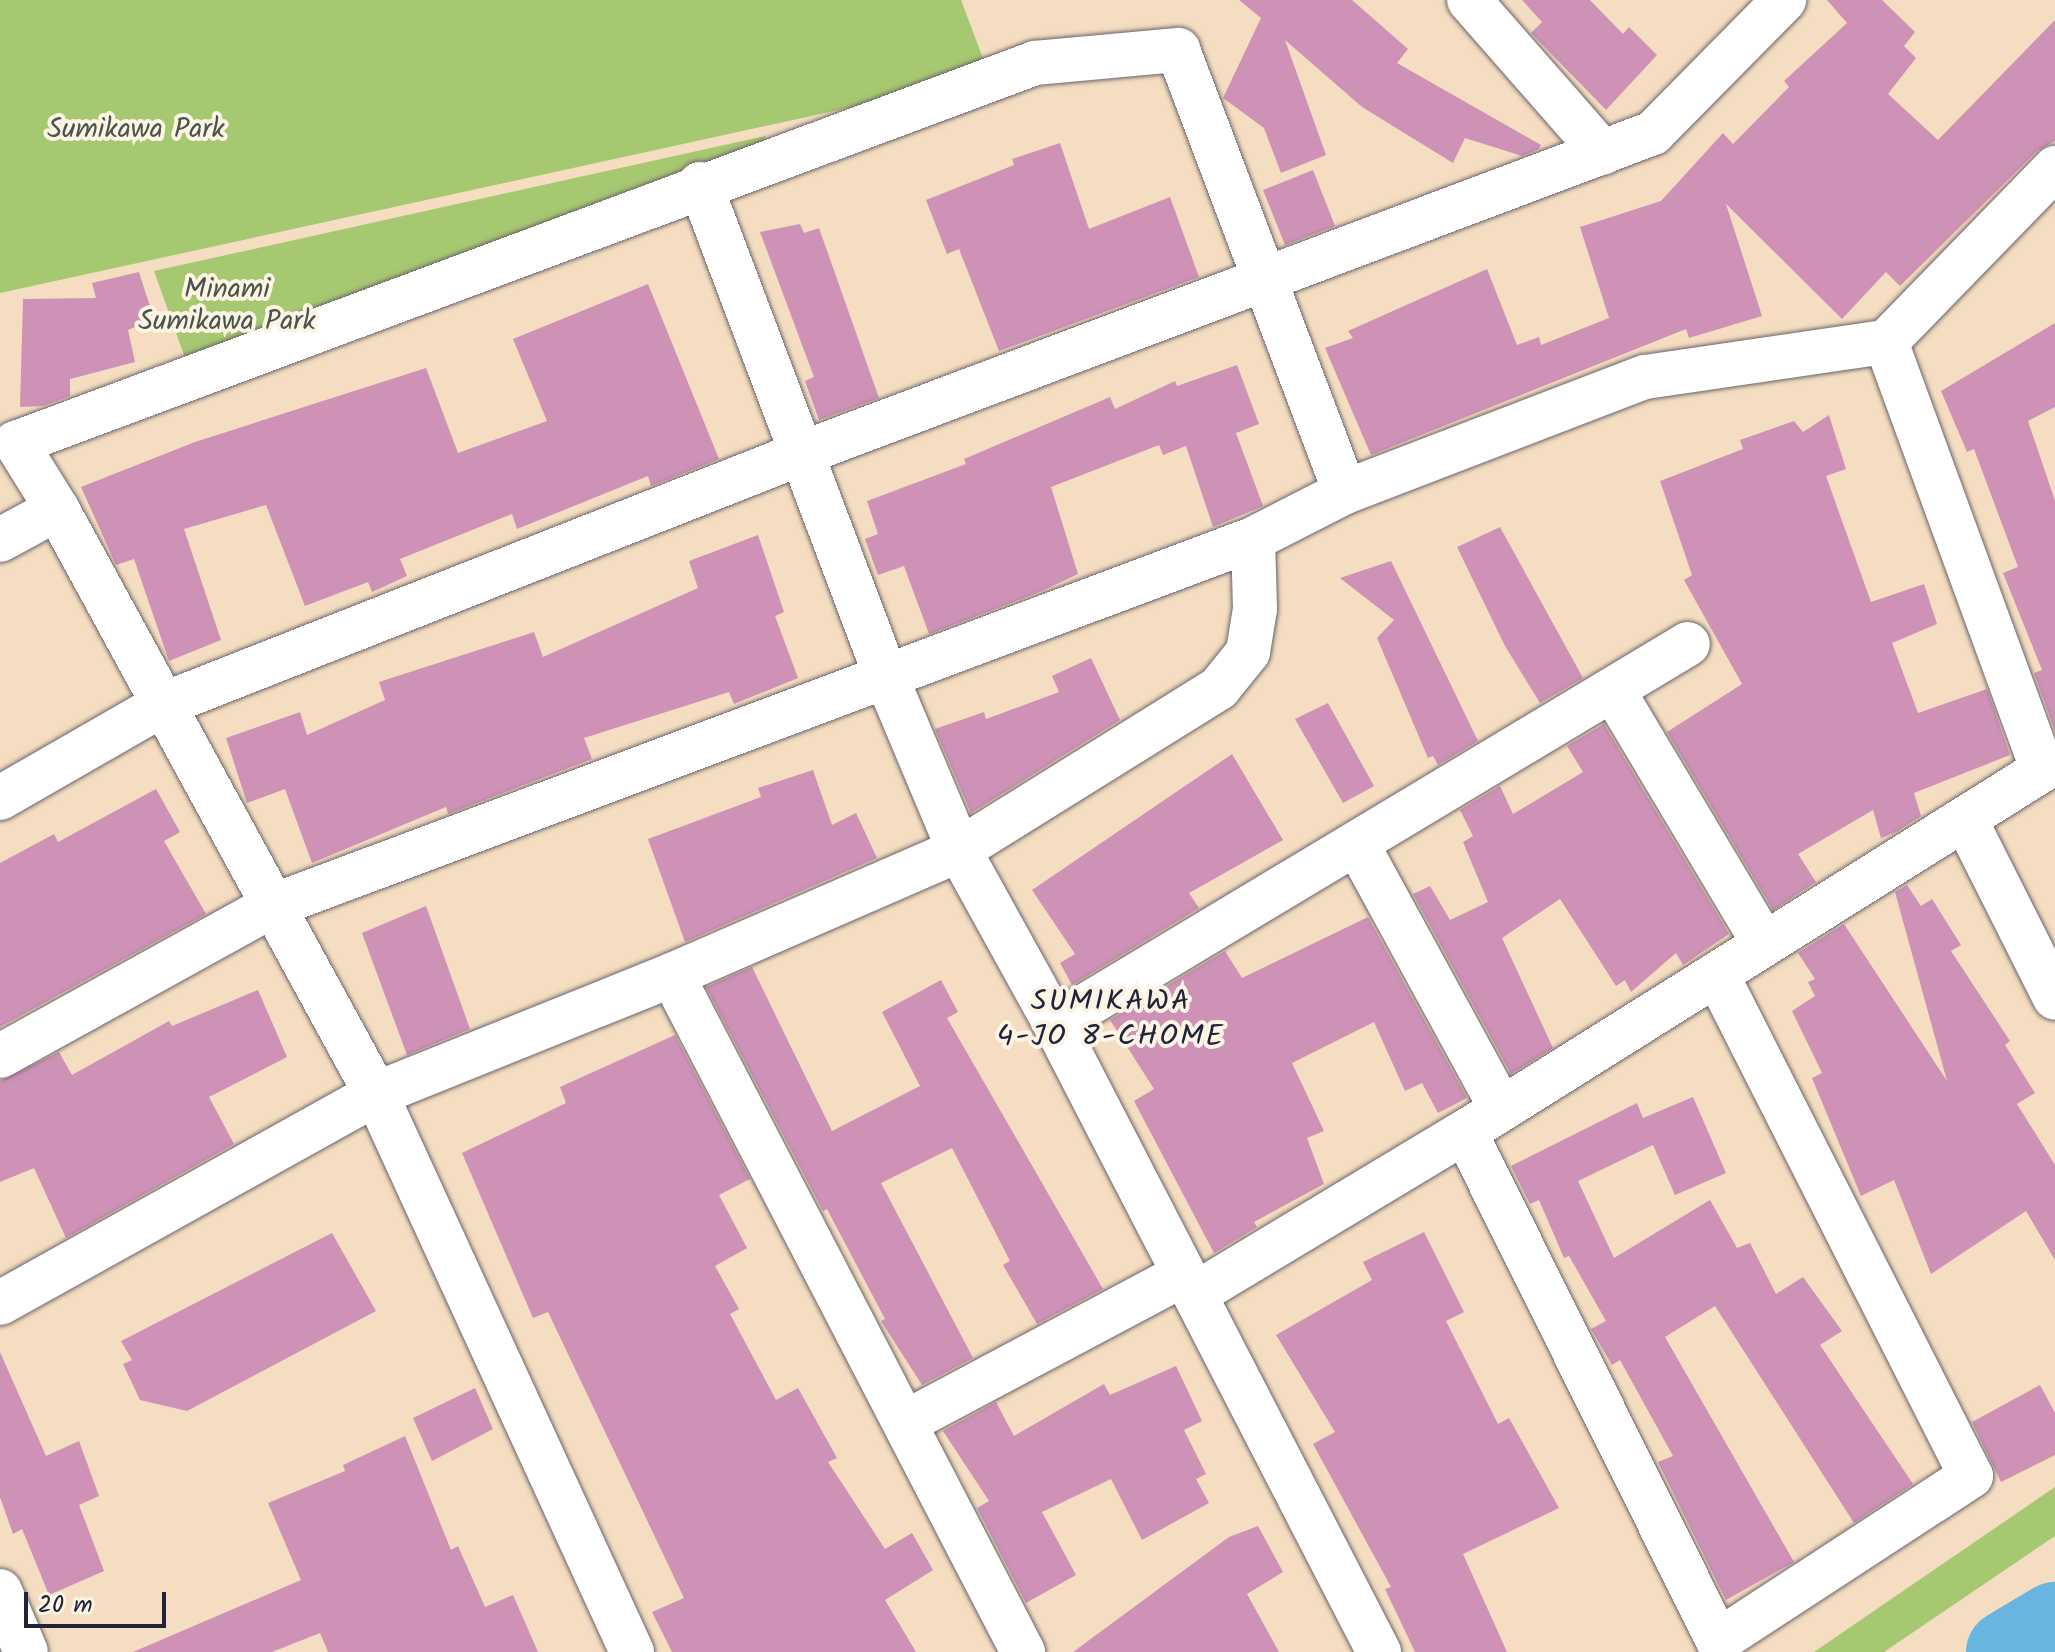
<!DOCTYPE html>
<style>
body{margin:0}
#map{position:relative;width:2055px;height:1652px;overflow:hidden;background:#f4ddc0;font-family:Kalam,sans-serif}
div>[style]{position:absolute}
.green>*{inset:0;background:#a6c871}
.river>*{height:84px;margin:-42px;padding:0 42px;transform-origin:42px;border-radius:42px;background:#68b5e2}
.building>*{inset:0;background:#cf92b7}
.roads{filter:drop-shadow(0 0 2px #6c636a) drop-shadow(0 0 2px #6c636a)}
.street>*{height:44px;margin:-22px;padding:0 22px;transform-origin:22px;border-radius:22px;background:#fff}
span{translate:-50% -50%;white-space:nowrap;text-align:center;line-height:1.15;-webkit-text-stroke:8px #fcf5e5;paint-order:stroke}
.park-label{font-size:28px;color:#4a544b}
.neighbourhood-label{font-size:30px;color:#22223b;letter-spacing:2px}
.scale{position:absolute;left:24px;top:1592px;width:142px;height:36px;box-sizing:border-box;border:4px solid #22223b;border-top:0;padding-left:10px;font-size:24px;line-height:28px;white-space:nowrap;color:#22223b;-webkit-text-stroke:6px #fcf5e5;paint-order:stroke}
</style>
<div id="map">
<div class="green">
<i style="clip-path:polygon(0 0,961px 0,990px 77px,0 293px)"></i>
<i style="clip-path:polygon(765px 136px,772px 164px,190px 372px,154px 271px)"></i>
<i style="clip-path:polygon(2055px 1487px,2055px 1536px,1884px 1652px,1814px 1652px)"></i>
</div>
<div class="river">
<i style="left:2008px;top:1652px;width:55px;rotate:-30.8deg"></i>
</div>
<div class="building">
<i style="clip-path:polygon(1239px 0,1352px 0,1408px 49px,1397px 63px,1541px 145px,1539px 149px,1522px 156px,1465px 138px,1453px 163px,1362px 107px,1285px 40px,1326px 155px,1281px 173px,1264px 128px,1223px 98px,1261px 18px)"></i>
<i style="clip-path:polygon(1522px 0,1590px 0,1623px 34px,1629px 27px,1657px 55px,1606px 110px,1531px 33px,1542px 22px)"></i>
<i style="clip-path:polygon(1827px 0,1882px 0,1915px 32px,1904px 46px,1916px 58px,1888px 94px,1938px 140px,2055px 20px,2055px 141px,2037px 151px,1900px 286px,1886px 272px,1842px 319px,1726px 204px,1762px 316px,1689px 338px,1686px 329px,1371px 455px,1325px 348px,1353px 338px,1348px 331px,1487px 269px,1517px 345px,1539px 337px,1541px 345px,1609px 318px,1580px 227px,1661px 201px,1723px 133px,1733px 144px,1789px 87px,1784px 81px,1847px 23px)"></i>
<i style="clip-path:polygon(1060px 143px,1089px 229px,1170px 197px,1199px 277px,999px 351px,959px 249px,947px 254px,926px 200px,1014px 165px,1012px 159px)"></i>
<i style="clip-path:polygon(1313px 170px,1335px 226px,1285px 245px,1263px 190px)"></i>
<i style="clip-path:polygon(800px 224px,804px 233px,819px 228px,879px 398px,819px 420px,805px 381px,814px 377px,760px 232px)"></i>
<i style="clip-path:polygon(139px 272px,154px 319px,128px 330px,135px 362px,70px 379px,70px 396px,43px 406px,20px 407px,23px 299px,96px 298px,92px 283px)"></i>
<i style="clip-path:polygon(648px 284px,719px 459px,651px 486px,648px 476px,517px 529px,512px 514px,400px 559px,407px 576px,372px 592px,368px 582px,305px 606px,266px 505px,184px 529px,221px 640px,169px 661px,134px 559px,116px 565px,81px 487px,195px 442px,426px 368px,458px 453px,547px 421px,513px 339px)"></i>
<i style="clip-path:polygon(2055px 323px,2055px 407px,2028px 421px,2055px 501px,2055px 731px,2034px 673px,2042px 670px,2003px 573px,2018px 567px,1974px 449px,1967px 452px,1941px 391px)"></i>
<i style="clip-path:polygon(1237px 365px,1259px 424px,1236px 433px,1263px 506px,1213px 527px,1186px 446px,1163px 455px,1159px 445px,1051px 487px,1078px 574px,1042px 591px,929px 634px,904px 566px,878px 575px,865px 539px,878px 534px,867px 501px,966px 464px,964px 459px,1110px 397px,1115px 409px,1175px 381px,1177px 386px)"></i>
<i style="clip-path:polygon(1829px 415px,1846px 469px,1826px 476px,1871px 602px,1924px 584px,1937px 624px,1892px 643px,1918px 713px,1987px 689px,2010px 755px,1914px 793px,1921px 816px,1896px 832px,1881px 838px,1873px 810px,1798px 854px,1816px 882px,1773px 910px,1667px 732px,1742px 684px,1684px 580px,1692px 575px,1660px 481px,1743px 449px,1740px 440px,1794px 421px,1803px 432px)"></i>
<i style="clip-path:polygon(1500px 527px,1583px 678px,1540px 703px,1505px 646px,1457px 547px)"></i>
<i style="clip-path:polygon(758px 535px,784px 612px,775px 616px,798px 678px,734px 704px,729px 692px,584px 738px,592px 759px,448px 814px,446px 807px,312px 863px,285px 789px,247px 803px,226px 738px,300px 712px,307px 735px,385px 700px,379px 682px,534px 632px,543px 657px,698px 588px,689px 561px)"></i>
<i style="clip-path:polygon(1391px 561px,1478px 741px,1438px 765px,1433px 756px,1428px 758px,1377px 638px,1394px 620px,1340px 578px)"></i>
<i style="clip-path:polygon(1091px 658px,1120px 720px,971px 813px,935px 729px,984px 712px,986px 719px,1059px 692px,1052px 676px)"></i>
<i style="clip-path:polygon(1328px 703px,1374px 786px,1343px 803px,1295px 719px)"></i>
<i style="clip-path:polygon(1604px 724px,1729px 934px,1683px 965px,1676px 953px,1631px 992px,1625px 980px,1616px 986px,1560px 899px,1502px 938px,1553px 1048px,1511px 1074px,1413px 894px,1430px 886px,1450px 920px,1488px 902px,1463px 842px,1473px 836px,1460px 810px,1500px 786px,1513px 814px,1583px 772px,1567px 746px)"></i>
<i style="clip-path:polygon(1232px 754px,1283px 840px,1189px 893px,1199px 908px,1072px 985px,1060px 963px,1075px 954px,1032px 890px)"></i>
<i style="clip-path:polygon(813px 770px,832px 825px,856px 813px,877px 858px,685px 942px,648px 839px,761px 797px,758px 788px)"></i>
<i style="clip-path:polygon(156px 789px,180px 832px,164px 841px,206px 914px,0 1027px,0 863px,54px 834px,58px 842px)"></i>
<i style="clip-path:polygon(1907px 885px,1921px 906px,1932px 899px,1961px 945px,1951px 951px,2010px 1041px,2005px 1045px,2035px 1093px,2017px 1104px,2055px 1165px,2055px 1260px,2026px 1211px,1931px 1274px,1894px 1180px,1861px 1196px,1812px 1078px,1822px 1073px,1792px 1011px,1815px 996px,1808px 982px,1815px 979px,1798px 953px,1844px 924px,1947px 1081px,1895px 892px)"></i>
<i style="clip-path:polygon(426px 906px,470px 1029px,407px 1055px,362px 933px)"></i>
<i style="clip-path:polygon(1368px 917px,1467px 1098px,1438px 1113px,1422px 1083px,1405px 1091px,1374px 1022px,1292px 1063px,1324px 1131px,1307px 1138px,1324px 1184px,1254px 1222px,1257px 1227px,1214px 1253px,1134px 1101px,1154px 1089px,1110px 1020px,1225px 951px,1242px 978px)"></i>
<i style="clip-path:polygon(752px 967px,832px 1131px,920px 1086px,882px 1012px,941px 980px,958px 1012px,947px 1018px,1103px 1289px,1037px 1324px,1003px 1265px,1010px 1261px,952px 1148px,881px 1183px,973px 1358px,922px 1385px,881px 1321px,885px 1319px,827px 1209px,823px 1211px,706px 987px)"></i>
<i style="clip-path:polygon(258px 990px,287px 1057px,209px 1097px,234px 1144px,66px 1238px,34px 1168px,0 1182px,0 1081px,59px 1052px,72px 1075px,169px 1021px,172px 1026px)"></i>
<i style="clip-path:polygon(675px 1035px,750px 1179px,719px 1195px,747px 1248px,715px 1266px,739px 1309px,730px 1314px,776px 1400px,798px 1388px,837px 1458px,828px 1462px,885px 1549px,912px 1533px,933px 1570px,885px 1600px,916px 1652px,672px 1652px,652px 1612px,684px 1598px,548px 1312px,533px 1318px,462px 1153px,566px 1103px,560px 1087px)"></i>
<i style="clip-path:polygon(1693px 1097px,1726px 1173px,1675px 1195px,1653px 1145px,1578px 1181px,1614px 1258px,1710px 1200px,1737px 1248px,1750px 1243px,1776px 1294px,1803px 1277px,1842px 1331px,1820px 1345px,1913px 1484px,1854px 1523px,1715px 1306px,1665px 1337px,1794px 1562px,1726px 1600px,1658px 1462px,1673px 1456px,1620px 1360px,1612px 1365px,1591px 1329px,1606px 1321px,1569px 1256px,1564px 1258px,1539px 1200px,1530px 1204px,1511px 1166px,1637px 1103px,1643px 1118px)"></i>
<i style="clip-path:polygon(1424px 1232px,1464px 1312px,1446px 1321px,1498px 1424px,1509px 1418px,1559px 1508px,1463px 1554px,1507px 1652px,1415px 1652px,1385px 1589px,1391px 1587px,1313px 1444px,1335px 1432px,1276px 1335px,1372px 1280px,1363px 1262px)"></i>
<i style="clip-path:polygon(332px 1233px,376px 1311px,187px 1411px,140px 1400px,123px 1364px,132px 1360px,121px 1341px)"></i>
<i style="clip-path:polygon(0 1352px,46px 1456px,79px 1441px,99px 1496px,79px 1505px,104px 1571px,49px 1595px,22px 1529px,13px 1534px,0 1497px)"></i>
<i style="clip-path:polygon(1176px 1366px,1202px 1421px,1184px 1430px,1206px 1474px,1196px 1479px,1209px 1503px,1142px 1540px,1111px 1479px,1042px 1512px,1076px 1575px,1026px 1603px,977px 1508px,989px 1501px,943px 1431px,996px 1402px,1014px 1436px,1104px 1384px,1110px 1395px)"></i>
<i style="clip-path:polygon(2040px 1385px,2055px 1413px,2055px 1455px,2001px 1482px,1972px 1422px)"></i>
<i style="clip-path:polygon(475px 1388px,493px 1429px,432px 1461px,413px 1418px)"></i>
<i style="clip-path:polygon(405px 1436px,451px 1550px,458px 1546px,485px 1607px,513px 1595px,538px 1652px,328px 1652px,320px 1633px,272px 1652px,133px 1652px,301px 1580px,268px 1503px,345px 1471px,343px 1465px)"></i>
<i style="clip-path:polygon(1258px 1526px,1283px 1572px,1247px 1594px,1279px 1652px,1073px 1652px,1229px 1537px)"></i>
</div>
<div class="roads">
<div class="street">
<i style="left:1469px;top:0;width:203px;rotate:48.8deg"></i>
<i style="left:700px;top:184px;width:524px;rotate:69.32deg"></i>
<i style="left:885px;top:674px;width:191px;rotate:67.2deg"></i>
<i style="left:959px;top:850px;width:199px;rotate:61.1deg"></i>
<i style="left:1055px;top:1024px;width:707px;rotate:62.71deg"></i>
<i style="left:1886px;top:342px;width:454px;rotate:69.9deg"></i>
<i style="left:0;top:540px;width:65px;rotate:-28.5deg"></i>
<i style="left:1614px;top:692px;width:291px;rotate:59.2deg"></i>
<i style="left:0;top:798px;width:187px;rotate:-29.9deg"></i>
<i style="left:162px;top:705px;width:686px;rotate:-21.48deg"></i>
<i style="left:800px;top:454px;width:911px;rotate:-20.62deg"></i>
<i style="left:1653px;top:133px;width:187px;rotate:-45.4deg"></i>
<i style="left:1965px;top:819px;width:200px;rotate:63.3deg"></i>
<i style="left:1357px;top:844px;width:301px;rotate:61.4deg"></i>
<i style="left:672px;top:975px;width:763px;rotate:62.59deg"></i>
<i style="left:1055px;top:1024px;width:738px;rotate:-30.98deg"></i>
<i style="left:0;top:1056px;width:308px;rotate:-28.9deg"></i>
<i style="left:270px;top:907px;width:1050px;rotate:-20.52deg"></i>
<i style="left:1253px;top:539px;width:103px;rotate:-27.1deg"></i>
<i style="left:1345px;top:492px;width:321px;rotate:-21deg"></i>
<i style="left:1645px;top:377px;width:244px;rotate:-8.3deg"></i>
<i style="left:1886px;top:342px;width:243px;rotate:-45.8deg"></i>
<i style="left:1465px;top:1132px;width:568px;rotate:63.57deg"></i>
<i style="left:1718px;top:1641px;width:302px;rotate:-33.1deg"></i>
<i style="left:1971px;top:1476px;width:562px;rotate:-116.88deg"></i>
<i style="left:1195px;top:1294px;width:315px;rotate:-31deg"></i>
<i style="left:1465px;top:1132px;width:696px;rotate:-32.09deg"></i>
<i style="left:0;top:1303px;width:430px;rotate:-29.1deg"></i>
<i style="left:376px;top:1094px;width:319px;rotate:-21.9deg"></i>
<i style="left:672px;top:975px;width:313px;rotate:-23.5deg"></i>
<i style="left:959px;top:850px;width:306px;rotate:-31.9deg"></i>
<i style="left:1219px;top:688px;width:46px;rotate:-51.1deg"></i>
<i style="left:1248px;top:652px;width:44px;rotate:-80.8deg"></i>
<i style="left:1255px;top:609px;width:70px;rotate:-91.6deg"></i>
<i style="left:906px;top:1422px;width:314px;rotate:-28deg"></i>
<i style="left:0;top:1591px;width:66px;rotate:66.9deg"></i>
<i style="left:632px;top:1652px;width:614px;rotate:-114.64deg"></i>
<i style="left:376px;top:1094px;width:666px;rotate:-118.6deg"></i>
<i style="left:57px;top:509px;width:78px;rotate:-121.8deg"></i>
<i style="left:16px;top:443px;width:1088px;rotate:-20.45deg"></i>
<i style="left:1035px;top:63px;width:144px;rotate:-5.2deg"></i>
<i style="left:1178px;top:50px;width:472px;rotate:69.3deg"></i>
</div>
</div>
<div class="park-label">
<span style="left:136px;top:130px">Sumikawa Park</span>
<span style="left:227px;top:306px">Minami<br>Sumikawa Park</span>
</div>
<div class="neighbourhood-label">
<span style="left:1111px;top:1019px">SUMIKAWA<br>4-JO 8-CHOME</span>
</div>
<div class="scale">20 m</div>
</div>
